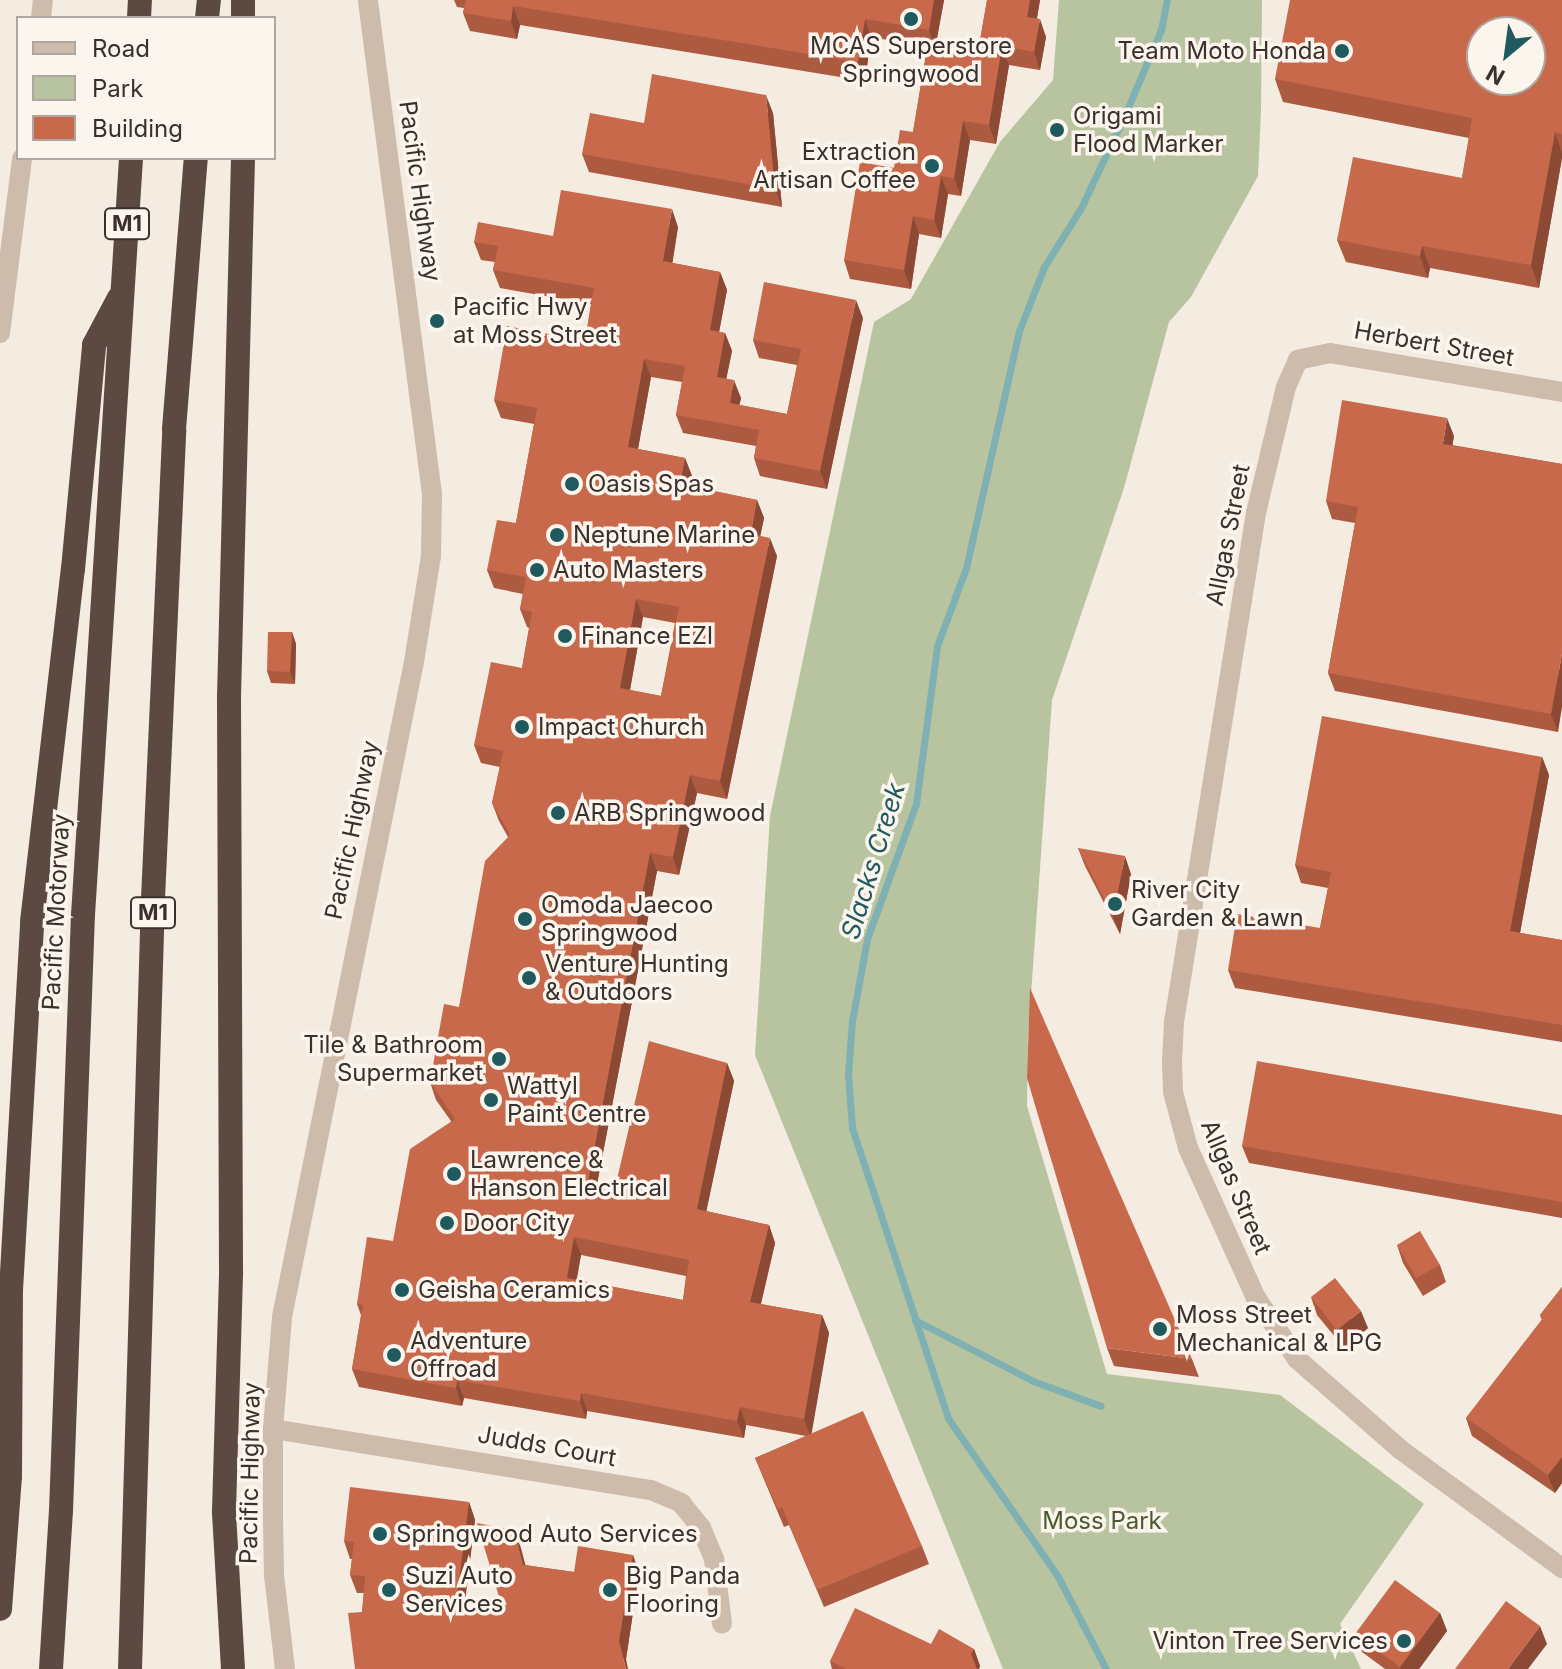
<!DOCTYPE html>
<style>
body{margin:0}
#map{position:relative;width:1562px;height:1669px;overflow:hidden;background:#f4ebe1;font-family:Inter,sans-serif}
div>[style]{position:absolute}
.green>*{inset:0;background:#b8c4a0}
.stream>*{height:7px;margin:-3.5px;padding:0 3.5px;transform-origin:3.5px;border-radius:3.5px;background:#7fb0b2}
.minor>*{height:20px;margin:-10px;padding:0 10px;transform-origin:10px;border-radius:10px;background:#cdbbac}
.highway>*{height:24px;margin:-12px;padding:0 12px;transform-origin:12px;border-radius:12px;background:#5c4a42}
.wall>*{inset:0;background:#ac5a40}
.shaded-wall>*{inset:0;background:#8c4a34}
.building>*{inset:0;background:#c8694b}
.dots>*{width:22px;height:22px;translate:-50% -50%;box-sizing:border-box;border:4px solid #fbf5ee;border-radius:50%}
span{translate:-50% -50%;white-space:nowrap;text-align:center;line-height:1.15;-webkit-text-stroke:7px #fbf5ee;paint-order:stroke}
.shield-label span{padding:2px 6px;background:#fbf5ee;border:2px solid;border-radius:6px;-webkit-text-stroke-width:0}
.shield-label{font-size:22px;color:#3b302b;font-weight:700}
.poi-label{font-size:24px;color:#3b302b}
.right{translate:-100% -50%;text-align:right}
.left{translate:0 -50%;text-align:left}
.street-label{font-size:24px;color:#3b302b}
.park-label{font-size:24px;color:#4a5a2e}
.water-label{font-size:26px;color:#1f5a5e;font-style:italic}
.legend{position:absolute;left:16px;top:16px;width:260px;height:144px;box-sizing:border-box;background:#fbf5ee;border:2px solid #aea6a0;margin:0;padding:10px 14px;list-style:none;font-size:24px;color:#3b302b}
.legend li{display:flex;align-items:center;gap:16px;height:40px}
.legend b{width:40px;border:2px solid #aea6a0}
.north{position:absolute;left:1466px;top:16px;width:80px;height:80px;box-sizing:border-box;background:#fbf5ee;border:2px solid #aea6a0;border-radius:50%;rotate:209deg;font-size:22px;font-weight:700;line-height:32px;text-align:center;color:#3b302b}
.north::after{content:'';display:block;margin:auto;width:28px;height:36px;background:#1f5a5e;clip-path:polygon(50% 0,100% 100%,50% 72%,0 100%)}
</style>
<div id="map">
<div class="green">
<i style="clip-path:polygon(1059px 0,1262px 0,1261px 111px,1258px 176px,1191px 297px,1169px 322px,1124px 488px,1052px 700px,1028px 1037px,1027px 1106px,1107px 1374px,1280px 1395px,1424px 1504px,1340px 1624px,1361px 1669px,1003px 1669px,755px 1055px,770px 816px,874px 322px,911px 299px,1000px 142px,1053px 80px)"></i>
</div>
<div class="stream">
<i style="left:915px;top:1320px;width:133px;rotate:27.3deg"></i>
<i style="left:1033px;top:1381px;width:72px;rotate:20.2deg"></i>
<i style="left:1106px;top:1669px;width:106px;rotate:-117.5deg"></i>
<i style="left:1057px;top:1575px;width:191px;rotate:-124.8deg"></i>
<i style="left:948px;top:1418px;width:306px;rotate:-108.3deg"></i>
<i style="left:852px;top:1127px;width:53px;rotate:-94.3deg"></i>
<i style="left:848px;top:1074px;width:53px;rotate:-85.7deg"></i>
<i style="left:852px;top:1021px;width:83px;rotate:-79.6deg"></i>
<i style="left:867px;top:939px;width:144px;rotate:-70.1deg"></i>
<i style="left:916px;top:804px;width:159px;rotate:-82.4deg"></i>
<i style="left:937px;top:646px;width:83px;rotate:-69.6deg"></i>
<i style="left:966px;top:568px;width:243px;rotate:-77.4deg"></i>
<i style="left:1019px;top:331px;width:69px;rotate:-68.7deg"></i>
<i style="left:1044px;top:267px;width:70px;rotate:-57.9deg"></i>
<i style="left:1081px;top:208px;width:106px;rotate:-64.9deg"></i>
<i style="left:1126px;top:112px;width:89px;rotate:-66.9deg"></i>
<i style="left:1161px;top:30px;width:31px;rotate:-79deg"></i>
</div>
<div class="minor">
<i style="left:41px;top:18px;width:18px;rotate:-84deg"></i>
<i style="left:0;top:333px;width:176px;rotate:-82.8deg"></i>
<i style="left:1562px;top:392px;width:235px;rotate:-170.5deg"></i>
<i style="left:1330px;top:353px;width:33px;rotate:168deg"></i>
<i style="left:1298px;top:360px;width:30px;rotate:114deg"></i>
<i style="left:1286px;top:387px;width:130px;rotate:103.4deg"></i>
<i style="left:1256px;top:513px;width:516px;rotate:99.15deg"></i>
<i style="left:1174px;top:1022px;width:40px;rotate:92.9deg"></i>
<i style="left:1172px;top:1062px;width:30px;rotate:88deg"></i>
<i style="left:1173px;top:1092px;width:58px;rotate:75deg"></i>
<i style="left:1188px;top:1148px;width:162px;rotate:65.6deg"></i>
<i style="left:1255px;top:1296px;width:76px;rotate:56.3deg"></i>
<i style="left:1297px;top:1359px;width:138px;rotate:41.2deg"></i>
<i style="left:1401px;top:1450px;width:200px;rotate:36.2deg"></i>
<i style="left:273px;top:1429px;width:383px;rotate:9.2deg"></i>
<i style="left:651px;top:1490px;width:33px;rotate:23deg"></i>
<i style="left:681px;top:1503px;width:32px;rotate:51deg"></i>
<i style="left:701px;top:1528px;width:34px;rotate:67deg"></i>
<i style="left:714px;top:1559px;width:65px;rotate:83deg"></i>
<i style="left:285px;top:1669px;width:94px;rotate:-96.7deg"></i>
<i style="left:274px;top:1576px;width:59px;rotate:-91deg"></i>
<i style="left:273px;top:1517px;width:88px;rotate:-90deg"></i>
<i style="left:273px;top:1429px;width:112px;rotate:-85.4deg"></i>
<i style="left:282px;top:1317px;width:668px;rotate:-78.61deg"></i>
<i style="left:414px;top:662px;width:107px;rotate:-80.9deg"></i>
<i style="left:431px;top:556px;width:62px;rotate:-89.1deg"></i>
<i style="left:432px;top:494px;width:498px;rotate:-97.4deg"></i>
</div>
<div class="highway">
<i style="left:139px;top:18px;width:18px;rotate:-87deg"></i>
<i style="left:207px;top:18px;width:18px;rotate:-84deg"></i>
<i style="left:243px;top:18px;width:18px;rotate:-90deg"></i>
<i style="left:0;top:1609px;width:132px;rotate:-85.7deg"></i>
<i style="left:10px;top:1477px;width:187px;rotate:-89.7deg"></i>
<i style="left:11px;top:1290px;width:369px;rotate:-86.7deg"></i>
<i style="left:32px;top:922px;width:355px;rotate:-83.4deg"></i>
<i style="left:73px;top:569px;width:225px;rotate:-84.6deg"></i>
<i style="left:94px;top:345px;width:53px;rotate:-62deg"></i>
<i style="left:51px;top:1669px;width:158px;rotate:-86.4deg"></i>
<i style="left:61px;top:1511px;width:596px;rotate:-87.89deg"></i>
<i style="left:83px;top:915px;width:759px;rotate:-86.37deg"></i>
<i style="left:130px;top:1669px;width:770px;rotate:-88.29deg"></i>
<i style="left:153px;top:899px;width:470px;rotate:-87.4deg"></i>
<i style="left:174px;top:429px;width:272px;rotate:-85.4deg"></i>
<i style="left:233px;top:1669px;width:158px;rotate:-93.3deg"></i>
<i style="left:224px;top:1511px;width:239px;rotate:-88.3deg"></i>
<i style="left:231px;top:1272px;width:575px;rotate:-90.2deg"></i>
<i style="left:229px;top:697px;width:539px;rotate:-88.51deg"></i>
</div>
<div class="wall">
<i style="clip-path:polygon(454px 0,944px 0,937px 39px,979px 46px,987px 0,1040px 0,1037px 18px,1046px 37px,1040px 70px,1009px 65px,996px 144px,970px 140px,961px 196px,948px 194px,941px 238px,919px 234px,911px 289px,850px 279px,844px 260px,913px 132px,927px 47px,871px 37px,865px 81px,520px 25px,517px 39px,470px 31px,463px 13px,464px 8px,457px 7px)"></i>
<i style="clip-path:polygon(1562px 0,1562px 158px,1539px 288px,1430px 268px,1428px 278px,1346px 262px,1337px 240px,1462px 178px,1469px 138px,1283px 102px,1275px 79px)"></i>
<i style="clip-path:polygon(773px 113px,782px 207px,589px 172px,582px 154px,644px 123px)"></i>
<i style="clip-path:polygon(evenodd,678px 227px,672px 263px,720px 272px,727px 290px,719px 332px,725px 333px,732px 351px,726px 379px,741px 398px,739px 405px,787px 414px,797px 365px,759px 358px,753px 340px,863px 318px,827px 489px,760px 476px,754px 458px,756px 446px,683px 433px,676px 415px,682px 382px,651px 377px,638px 449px,685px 458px,692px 476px,690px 486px,757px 500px,764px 518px,760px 536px,777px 556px,727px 799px,697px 793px,679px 875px,657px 871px,597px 1184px,615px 1188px,727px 1063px,734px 1081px,706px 1211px,769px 1225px,775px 1243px,761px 1304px,822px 1315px,829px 1333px,811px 1433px,922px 1546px,929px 1564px,824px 1607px,789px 1525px,784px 1527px,755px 1458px,806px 1436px,746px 1425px,744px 1438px,587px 1411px,586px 1419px,464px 1398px,462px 1406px,359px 1387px,352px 1369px,361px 1315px,357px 1304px,393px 1241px,451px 1121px,436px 1100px,430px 1082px,459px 1007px,508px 837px,499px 821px,492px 803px,500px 767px,481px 763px,474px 745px,522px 668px,529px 628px,527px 627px,520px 609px,523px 594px,494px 588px,487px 570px,516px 523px,534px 424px,501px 418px,494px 400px,585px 341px,591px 304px,500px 288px,493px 270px,495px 262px,481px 260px,474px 242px,678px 227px,643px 617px,675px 623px,661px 696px,630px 690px,643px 617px,678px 227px,581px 1255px,686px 1276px,683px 1300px,576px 1280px,581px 1255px)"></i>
<i style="clip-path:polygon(1454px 436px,1452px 445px,1562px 464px,1558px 732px,1335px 691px,1328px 673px,1355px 523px,1332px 519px,1326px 501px)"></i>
<i style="clip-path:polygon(292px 632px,296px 644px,295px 684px,271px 683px,267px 671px)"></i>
<i style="clip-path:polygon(1542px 757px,1549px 775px,1520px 933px,1562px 940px,1562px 1042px,1235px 988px,1228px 970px,1320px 928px,1328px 888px,1301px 883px,1295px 865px)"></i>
<i style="clip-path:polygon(1078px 848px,1131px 874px,1120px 934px,1085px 866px)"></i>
<i style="clip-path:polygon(1562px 1115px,1562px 1218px,1249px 1163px,1242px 1146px)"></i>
<i style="clip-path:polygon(1397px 1245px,1440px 1265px,1446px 1282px,1423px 1296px,1403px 1263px)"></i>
<i style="clip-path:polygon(1562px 1287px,1562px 1483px,1555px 1493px,1472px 1436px,1466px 1418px,1542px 1320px,1540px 1315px)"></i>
<i style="clip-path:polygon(1311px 1297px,1368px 1328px,1344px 1348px,1317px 1315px)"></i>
<i style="clip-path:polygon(1107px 1348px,1192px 1359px,1199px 1377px,1114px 1366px)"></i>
<i style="clip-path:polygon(469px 1502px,475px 1520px,464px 1611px,503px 1610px,514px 1530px,525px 1565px,574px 1572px,633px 1555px,639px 1573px,626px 1659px,362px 1612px,364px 1593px,357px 1593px,350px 1575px,352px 1559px,350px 1559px,344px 1541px)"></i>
<i style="clip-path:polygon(1440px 1613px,1447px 1631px,1419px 1669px,1385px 1669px,1362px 1652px,1355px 1634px)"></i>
<i style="clip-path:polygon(931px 1644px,974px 1649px,980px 1666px,979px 1669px,832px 1669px,830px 1661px)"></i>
</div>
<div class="shaded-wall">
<i style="clip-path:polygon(934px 0,944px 0,935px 48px,929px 30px)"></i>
<i style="clip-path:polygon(1030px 0,1040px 0,1034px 35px,1027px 17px)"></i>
<i style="clip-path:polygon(513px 6px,520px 25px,517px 39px,511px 21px)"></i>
<i style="clip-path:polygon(865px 19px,871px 37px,865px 81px,858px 62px)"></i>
<i style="clip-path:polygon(1040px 19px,1046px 37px,1040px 70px,1034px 52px)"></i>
<i style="clip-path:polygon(1002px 46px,1009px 65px,996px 144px,989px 125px)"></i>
<i style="clip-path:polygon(766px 95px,773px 113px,782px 207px,775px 189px)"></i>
<i style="clip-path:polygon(963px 121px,970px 140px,961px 196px,954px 178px)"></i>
<i style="clip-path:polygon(1555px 132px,1562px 153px,1562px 158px,1539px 288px,1531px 265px)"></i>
<i style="clip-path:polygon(941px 176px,948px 194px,941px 238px,934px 220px)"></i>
<i style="clip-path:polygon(672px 209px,678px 227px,670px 279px,663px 261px)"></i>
<i style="clip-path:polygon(913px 216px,919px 234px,911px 289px,904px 270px)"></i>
<i style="clip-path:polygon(1422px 246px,1430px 268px,1428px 278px,1420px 256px)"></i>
<i style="clip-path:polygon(720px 272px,727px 290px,716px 348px,710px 330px)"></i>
<i style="clip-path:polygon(856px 300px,863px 318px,827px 489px,820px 471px)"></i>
<i style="clip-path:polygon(725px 333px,732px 351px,723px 395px,717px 377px)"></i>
<i style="clip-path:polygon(644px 359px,651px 377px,635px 465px,628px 447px)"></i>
<i style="clip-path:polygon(734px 380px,741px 398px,736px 421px,730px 403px)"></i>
<i style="clip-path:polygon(1447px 418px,1454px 436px,1450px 461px,1443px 444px)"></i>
<i style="clip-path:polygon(685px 458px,692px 476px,687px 502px,680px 484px)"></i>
<i style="clip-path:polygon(757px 500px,764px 518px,757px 552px,751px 534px)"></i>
<i style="clip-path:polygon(770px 538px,777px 556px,727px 799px,720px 781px)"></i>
<i style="clip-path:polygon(636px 599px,643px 617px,627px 706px,620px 688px)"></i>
<i style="clip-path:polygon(292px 632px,296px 644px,295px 684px,290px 672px)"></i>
<i style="clip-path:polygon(1562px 654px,1562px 707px,1558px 732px,1551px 714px)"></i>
<i style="clip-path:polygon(1542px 757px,1549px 775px,1517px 949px,1510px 931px)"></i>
<i style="clip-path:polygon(690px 775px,697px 793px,679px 875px,673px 857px)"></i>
<i style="clip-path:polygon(650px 853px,657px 871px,594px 1200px,588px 1182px)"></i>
<i style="clip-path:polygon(1125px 856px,1131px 874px,1120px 934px,1113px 916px)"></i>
<i style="clip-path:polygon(727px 1063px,734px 1081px,703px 1227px,697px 1209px)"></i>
<i style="clip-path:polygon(769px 1225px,775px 1243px,757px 1320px,750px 1302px)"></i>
<i style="clip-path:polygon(574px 1237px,581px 1255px,574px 1296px,567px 1278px)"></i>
<i style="clip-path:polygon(1361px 1311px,1368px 1328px,1344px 1348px,1337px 1330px)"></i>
<i style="clip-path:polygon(822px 1315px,829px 1333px,811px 1437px,804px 1419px)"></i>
<i style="clip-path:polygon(457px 1380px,464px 1398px,462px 1406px,456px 1388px)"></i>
<i style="clip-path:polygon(581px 1393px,587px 1411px,586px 1419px,580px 1401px)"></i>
<i style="clip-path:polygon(740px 1407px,746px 1425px,744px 1438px,737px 1421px)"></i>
<i style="clip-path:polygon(1562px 1457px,1562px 1483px,1555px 1493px,1548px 1475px)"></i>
<i style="clip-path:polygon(469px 1502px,475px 1520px,461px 1629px,455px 1612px)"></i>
<i style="clip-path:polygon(514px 1530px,521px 1548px,530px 1583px,523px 1565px)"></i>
<i style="clip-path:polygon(633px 1555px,639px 1573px,626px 1659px,628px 1669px,626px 1669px,619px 1641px)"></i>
<i style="clip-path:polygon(1440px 1613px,1447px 1631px,1419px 1669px,1401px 1669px,1400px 1667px)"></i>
<i style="clip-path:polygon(1540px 1626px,1547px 1644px,1528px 1669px,1508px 1669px)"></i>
<i style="clip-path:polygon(974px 1649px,980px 1666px,979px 1669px,976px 1669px,971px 1654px)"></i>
</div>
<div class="building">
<i style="clip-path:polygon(466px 0,934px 0,929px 30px,865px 19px,858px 62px,513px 6px,511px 21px,463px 13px)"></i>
<i style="clip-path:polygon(987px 0,1030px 0,1027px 17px,1040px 19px,1034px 52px,1002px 46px,989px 125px,963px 121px,954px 178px,941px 176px,934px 220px,913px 216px,904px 270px,844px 260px,860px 162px,894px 168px,900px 130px,913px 132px,929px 38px,979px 46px)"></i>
<i style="clip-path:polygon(evenodd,1290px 0,1562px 0,1562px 134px,1555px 132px,1531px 265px,1422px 246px,1420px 256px,1337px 240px,1353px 157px,1462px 178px,1472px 118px,1275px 79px,1290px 0,1482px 32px,1530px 32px,1530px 80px,1482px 80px,1482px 32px)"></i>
<i style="clip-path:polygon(652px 74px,766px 95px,775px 189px,582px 154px,590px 113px,644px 123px)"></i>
<i style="clip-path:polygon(evenodd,561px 190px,672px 209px,663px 261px,720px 272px,710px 330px,725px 333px,717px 377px,734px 380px,730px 403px,787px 414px,801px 349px,753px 340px,764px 282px,856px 300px,820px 471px,754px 458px,759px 430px,676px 415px,685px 366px,644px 359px,628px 447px,685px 458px,680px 484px,757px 500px,751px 534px,770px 538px,720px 781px,690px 775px,673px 857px,650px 853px,588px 1182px,615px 1188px,649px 1041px,727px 1063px,697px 1209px,769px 1225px,750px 1302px,822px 1315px,804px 1419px,740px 1407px,737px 1421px,581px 1393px,580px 1401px,457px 1380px,456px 1388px,352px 1369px,363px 1305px,357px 1304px,367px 1237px,393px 1241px,410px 1149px,455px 1119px,430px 1082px,444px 1004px,459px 1007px,485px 861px,510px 835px,492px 803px,503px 751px,474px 745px,491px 662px,522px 668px,532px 612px,520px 609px,526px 577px,487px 570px,497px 520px,516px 523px,537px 408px,494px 400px,507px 326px,585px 341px,594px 288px,493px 270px,498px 246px,474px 242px,478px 222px,553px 236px,561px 190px,636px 599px,679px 607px,661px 696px,620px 688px,636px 599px,561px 190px,574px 1237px,689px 1260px,683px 1300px,567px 1278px,574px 1237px)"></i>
<i style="clip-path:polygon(1342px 400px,1447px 418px,1443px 444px,1562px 464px,1562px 654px,1551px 714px,1328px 673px,1358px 507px,1326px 501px)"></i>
<i style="clip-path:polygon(268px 632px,292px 632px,290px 672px,267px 671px)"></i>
<i style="clip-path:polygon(1322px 716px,1542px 757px,1510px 931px,1562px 940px,1562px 1025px,1228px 970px,1237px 914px,1320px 928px,1331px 872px,1295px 865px)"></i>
<i style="clip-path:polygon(1078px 848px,1125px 856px,1113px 916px)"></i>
<i style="clip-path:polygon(1030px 988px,1192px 1359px,1107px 1348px,1027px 1078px)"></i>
<i style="clip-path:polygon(1257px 1061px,1562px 1115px,1562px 1202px,1242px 1146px)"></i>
<i style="clip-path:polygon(1420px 1231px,1440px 1265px,1416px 1278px,1397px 1245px)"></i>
<i style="clip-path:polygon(1335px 1278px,1361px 1311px,1337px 1330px,1311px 1297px)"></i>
<i style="clip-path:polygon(1562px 1287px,1562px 1457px,1548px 1475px,1466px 1418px,1543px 1318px,1540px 1315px)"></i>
<i style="clip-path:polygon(863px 1411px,922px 1546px,817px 1590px,782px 1507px,778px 1509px,755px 1458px)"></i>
<i style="clip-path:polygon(350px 1487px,469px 1502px,455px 1612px,503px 1610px,477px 1523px,514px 1530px,523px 1565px,574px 1572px,578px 1546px,633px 1555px,619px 1641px,626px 1669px,355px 1669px,348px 1613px,362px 1612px,365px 1576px,350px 1575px,354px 1542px,344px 1541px)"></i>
<i style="clip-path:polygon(1395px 1580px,1440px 1613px,1400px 1667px,1355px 1634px)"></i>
<i style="clip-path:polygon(1506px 1601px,1540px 1626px,1508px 1669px,1455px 1669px)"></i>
<i style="clip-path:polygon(855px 1608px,931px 1644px,939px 1629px,974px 1649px,971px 1654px,977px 1669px,846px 1669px,830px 1661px)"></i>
</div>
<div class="dots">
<i style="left:911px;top:19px;background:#1f5a5e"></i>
<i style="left:1342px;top:51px;background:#1f5a5e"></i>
<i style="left:1057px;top:130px;background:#1f5a5e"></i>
<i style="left:932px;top:166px;background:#1f5a5e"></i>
<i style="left:437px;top:321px;background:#1f5a5e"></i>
<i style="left:572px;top:484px;background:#1f5a5e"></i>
<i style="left:557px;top:535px;background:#1f5a5e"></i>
<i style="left:537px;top:570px;background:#1f5a5e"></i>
<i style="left:565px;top:636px;background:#1f5a5e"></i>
<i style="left:522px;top:727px;background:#1f5a5e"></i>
<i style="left:558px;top:813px;background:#1f5a5e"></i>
<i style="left:1115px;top:904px;background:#1f5a5e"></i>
<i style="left:525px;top:919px;background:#1f5a5e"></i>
<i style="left:529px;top:978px;background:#1f5a5e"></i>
<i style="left:499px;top:1059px;background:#1f5a5e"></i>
<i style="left:491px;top:1100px;background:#1f5a5e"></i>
<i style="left:454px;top:1174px;background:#1f5a5e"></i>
<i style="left:447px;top:1223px;background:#1f5a5e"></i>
<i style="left:402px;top:1290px;background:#1f5a5e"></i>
<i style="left:1160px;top:1329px;background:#1f5a5e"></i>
<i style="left:394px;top:1355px;background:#1f5a5e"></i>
<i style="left:380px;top:1534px;background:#1f5a5e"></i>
<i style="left:389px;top:1590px;background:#1f5a5e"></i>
<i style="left:610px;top:1590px;background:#1f5a5e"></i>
<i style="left:1404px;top:1641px;background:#1f5a5e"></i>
</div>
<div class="shield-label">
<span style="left:127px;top:224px">M1</span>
<span style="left:153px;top:913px">M1</span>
</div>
<div class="poi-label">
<span style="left:911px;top:60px">MCAS Superstore<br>Springwood</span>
<span class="right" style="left:1326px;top:51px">Team Moto Honda</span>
<span class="left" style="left:1073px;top:130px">Origami<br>Flood Marker</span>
<span class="right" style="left:916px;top:166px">Extraction<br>Artisan Coffee</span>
<span class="left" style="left:453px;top:321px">Pacific Hwy<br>at Moss Street</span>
<span class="left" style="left:588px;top:484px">Oasis Spas</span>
<span class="left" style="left:573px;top:535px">Neptune Marine</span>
<span class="left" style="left:553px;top:570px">Auto Masters</span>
<span class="left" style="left:581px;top:636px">Finance EZI</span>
<span class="left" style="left:538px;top:727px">Impact Church</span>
<span class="left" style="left:574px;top:813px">ARB Springwood</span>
<span class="left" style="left:1131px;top:904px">River City<br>Garden &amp; Lawn</span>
<span class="left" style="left:541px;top:919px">Omoda Jaecoo<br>Springwood</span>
<span class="left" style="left:545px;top:978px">Venture Hunting<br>&amp; Outdoors</span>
<span class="right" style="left:483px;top:1059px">Tile &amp; Bathroom<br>Supermarket</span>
<span class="left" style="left:507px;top:1100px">Wattyl<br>Paint Centre</span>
<span class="left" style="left:470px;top:1174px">Lawrence &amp;<br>Hanson Electrical</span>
<span class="left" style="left:463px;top:1223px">Door City</span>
<span class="left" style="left:418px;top:1290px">Geisha Ceramics</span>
<span class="left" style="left:1176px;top:1329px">Moss Street<br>Mechanical &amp; LPG</span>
<span class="left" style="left:410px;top:1355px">Adventure<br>Offroad</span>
<span class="left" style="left:396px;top:1534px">Springwood Auto Services</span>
<span class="left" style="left:405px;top:1590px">Suzi Auto<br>Services</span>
<span class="left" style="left:626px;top:1590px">Big Panda<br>Flooring</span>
<span class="right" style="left:1388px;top:1641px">Vinton Tree Services</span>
</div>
<div class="street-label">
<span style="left:420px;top:191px;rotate:82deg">Pacific Highway</span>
<span style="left:1434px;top:344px;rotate:10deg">Herbert Street</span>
<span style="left:1228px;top:535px;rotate:-79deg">Allgas Street</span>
<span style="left:352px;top:830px;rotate:-78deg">Pacific Highway</span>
<span style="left:56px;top:912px;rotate:-87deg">Pacific Motorway</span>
<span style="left:1236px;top:1187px;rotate:67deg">Allgas Street</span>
<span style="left:547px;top:1446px;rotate:10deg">Judds Court</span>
<span style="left:250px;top:1473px;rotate:-89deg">Pacific Highway</span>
</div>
<div class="park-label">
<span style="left:1102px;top:1521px">Moss Park</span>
</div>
<div class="water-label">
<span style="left:873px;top:861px;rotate:-73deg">Slacks Creek</span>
</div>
<ul class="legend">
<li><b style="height:10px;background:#cdbbac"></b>Road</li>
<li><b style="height:22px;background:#b8c4a0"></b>Park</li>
<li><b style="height:22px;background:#c8694b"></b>Building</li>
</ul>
<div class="north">N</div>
</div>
